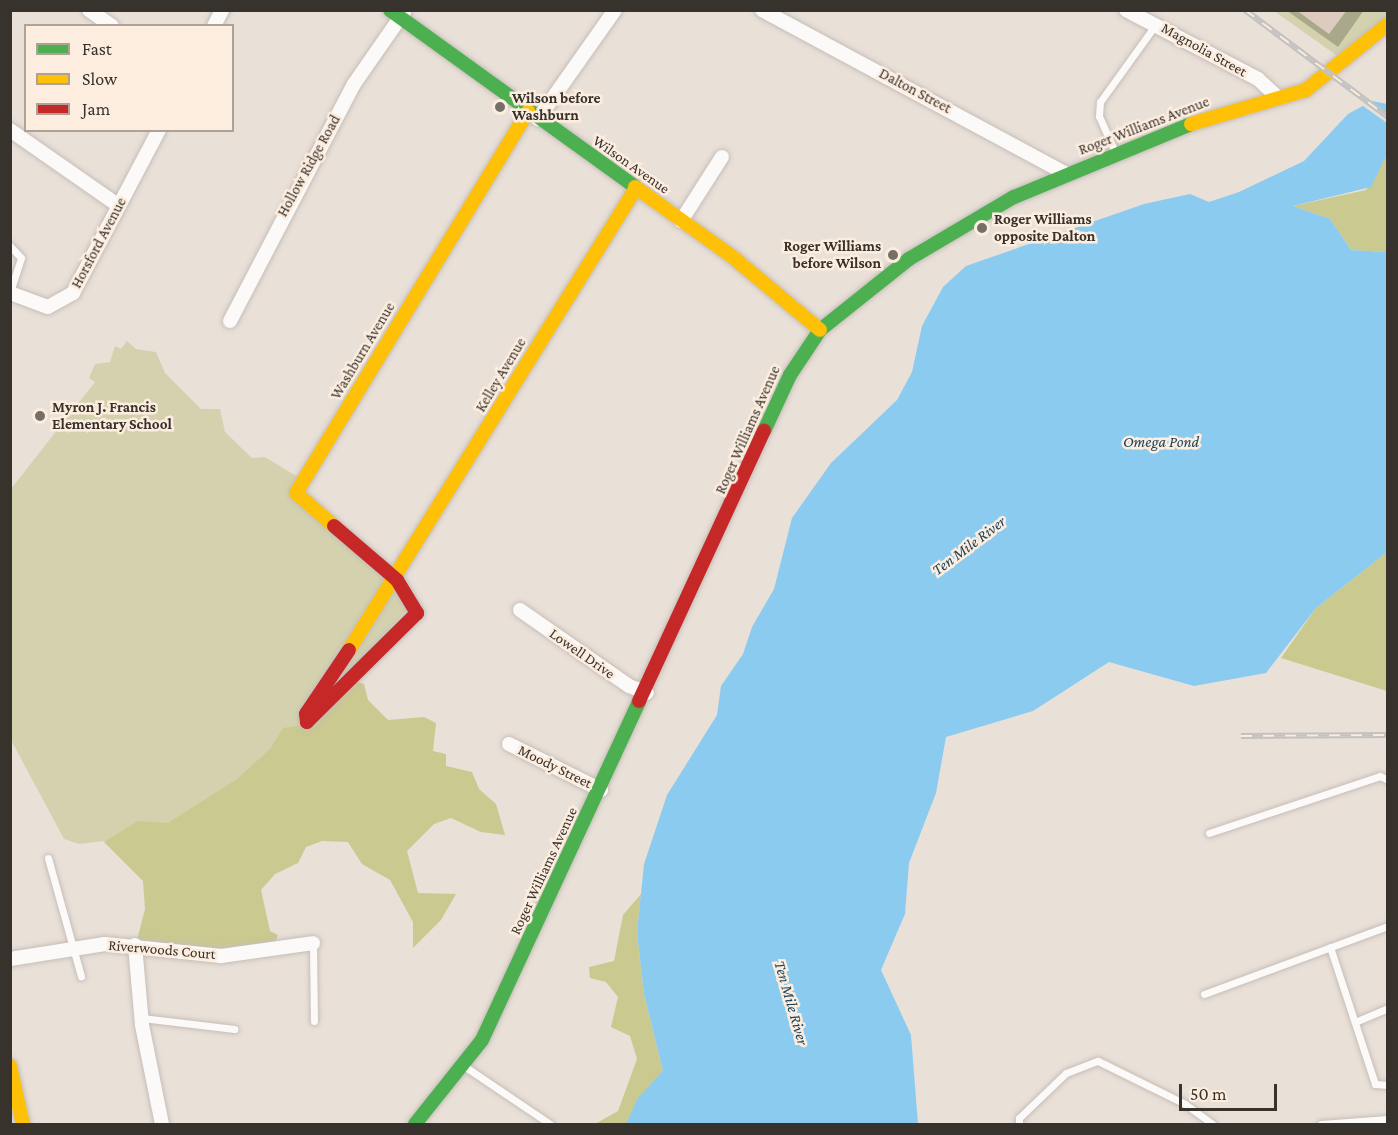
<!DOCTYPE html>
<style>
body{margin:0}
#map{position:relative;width:1398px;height:1135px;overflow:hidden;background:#e9e0d8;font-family:"Crimson Pro",serif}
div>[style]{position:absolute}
.green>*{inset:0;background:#d4d2ae}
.forest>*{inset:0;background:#cac990}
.water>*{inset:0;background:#8bcbf0}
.pier>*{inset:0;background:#e9e0d8}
.shadow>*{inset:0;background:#0003}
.building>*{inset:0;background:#dccbbe}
.roads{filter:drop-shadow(0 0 2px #c5beb8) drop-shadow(0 0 2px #c5beb8)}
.lane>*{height:7px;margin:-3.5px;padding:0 3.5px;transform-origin:3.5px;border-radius:3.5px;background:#fcfaf9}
.street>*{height:14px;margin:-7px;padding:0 7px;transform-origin:7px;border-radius:7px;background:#fcfaf9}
.fast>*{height:14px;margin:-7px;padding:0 7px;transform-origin:7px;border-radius:7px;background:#4caf50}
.slow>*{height:14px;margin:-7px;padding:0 7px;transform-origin:7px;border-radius:7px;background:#ffc107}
.jam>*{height:14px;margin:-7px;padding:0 7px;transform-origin:7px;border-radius:7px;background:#c62828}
.rail>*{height:6px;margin-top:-3px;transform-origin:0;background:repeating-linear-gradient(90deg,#fceddf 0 11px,#c4c2c0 0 22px);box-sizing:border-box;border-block:2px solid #c4c2c0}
.dots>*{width:16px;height:16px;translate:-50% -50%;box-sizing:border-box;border:3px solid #fceddf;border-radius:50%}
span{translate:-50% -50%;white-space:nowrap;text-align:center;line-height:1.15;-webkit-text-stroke:5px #fceddf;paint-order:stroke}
.street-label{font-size:15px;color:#37322c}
.poi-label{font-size:15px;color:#37322c;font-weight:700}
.left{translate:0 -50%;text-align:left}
.right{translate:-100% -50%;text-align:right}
.water-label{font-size:16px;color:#1d455c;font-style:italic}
.frame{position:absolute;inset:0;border:12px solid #37322c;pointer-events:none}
.legend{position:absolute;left:24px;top:24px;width:210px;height:108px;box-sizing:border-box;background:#fceddf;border:2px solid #ada297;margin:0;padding:8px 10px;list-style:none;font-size:18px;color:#37322c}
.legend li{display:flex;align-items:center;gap:12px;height:30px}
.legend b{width:30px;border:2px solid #ada297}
.scale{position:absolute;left:1179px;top:1084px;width:98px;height:27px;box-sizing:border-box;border:3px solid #37322c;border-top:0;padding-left:8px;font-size:18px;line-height:21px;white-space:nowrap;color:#37322c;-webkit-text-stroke:4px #fceddf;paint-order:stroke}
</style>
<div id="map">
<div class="green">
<i style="clip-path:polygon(1274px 11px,1387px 11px,1387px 26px,1346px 62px)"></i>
<i style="clip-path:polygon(127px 341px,136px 349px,156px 352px,165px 373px,201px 409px,220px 409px,225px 432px,252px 458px,265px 457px,306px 482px,301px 491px,411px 605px,263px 765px,215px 807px,131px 838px,79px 844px,64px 839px,11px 740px,10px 490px,95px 382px,89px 378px,95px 364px,110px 362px,115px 346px,121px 349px)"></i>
</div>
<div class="forest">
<i style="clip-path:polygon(1387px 154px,1387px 252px,1351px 250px,1330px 219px,1293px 206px,1366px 190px)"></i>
<i style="clip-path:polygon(1387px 552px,1387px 691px,1281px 658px,1316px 608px)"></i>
<i style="clip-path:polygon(352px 680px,364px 684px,368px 700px,388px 720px,424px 717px,436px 723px,433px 751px,446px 754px,446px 766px,472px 772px,479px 789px,496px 804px,505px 835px,481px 832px,451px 818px,434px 824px,407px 851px,418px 893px,456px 894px,441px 920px,413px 948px,413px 922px,390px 880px,362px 864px,348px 842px,322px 841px,306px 847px,298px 863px,275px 874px,261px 890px,270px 931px,278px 935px,274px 945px,236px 954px,142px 944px,137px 940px,145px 909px,143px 881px,104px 842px,138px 821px,168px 823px,237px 779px,270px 749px,283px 728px,306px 725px)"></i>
<i style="clip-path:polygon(641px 894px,637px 932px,644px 994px,663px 1071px,626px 1124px,595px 1124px,618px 1111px,637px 1059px,630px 1036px,611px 1027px,618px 997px,606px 982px,590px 978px,589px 967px,614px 961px,623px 915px)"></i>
</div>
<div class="water">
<i style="clip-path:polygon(1372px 101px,1387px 104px,1387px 154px,1371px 187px,1293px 206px,1330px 219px,1351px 250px,1387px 252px,1387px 552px,1316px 608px,1266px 673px,1194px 686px,1109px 662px,1033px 711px,946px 737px,936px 793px,909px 863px,905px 914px,881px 970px,911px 1035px,918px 1124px,626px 1124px,638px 1098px,663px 1071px,644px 994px,637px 932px,644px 864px,667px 795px,717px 715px,721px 686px,743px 654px,752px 627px,774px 589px,792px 518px,831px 463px,897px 400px,912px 372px,922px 326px,943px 287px,966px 266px,1144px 204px,1190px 194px,1209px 202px,1239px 192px,1304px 161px,1348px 114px)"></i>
</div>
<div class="pier">
<i style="clip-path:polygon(1365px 100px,1387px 116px,1387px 123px,1359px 103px)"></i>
</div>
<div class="shadow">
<i style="clip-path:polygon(1286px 10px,1364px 10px,1338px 47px)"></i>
</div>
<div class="building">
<i style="clip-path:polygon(1296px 10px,1347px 10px,1329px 34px)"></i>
</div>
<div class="roads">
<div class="lane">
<i style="left:1115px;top:152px;width:39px;rotate:-114deg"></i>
<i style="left:1099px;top:116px;width:14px;rotate:-86deg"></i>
<i style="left:1100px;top:102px;width:96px;rotate:-54.3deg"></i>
<i style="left:10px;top:246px;width:16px;rotate:47deg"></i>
<i style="left:21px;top:258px;width:36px;rotate:108deg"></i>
<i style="left:1209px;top:833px;width:180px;rotate:-18.4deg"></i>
<i style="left:1380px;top:776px;width:9px;rotate:27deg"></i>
<i style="left:48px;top:858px;width:123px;rotate:74.4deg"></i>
<i style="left:313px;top:943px;width:78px;rotate:89.3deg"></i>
<i style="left:1330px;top:947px;width:144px;rotate:71.8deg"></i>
<i style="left:1375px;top:1084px;width:13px;rotate:4deg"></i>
<i style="left:1204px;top:994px;width:196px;rotate:-20.3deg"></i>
<i style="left:142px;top:1018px;width:93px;rotate:6.8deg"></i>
<i style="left:1355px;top:1022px;width:36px;rotate:-23deg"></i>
<i style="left:464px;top:1066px;width:104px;rotate:34deg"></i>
<i style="left:1019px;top:1124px;width:6px;rotate:-90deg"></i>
<i style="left:1019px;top:1118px;width:65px;rotate:-43.8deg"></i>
<i style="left:1066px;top:1073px;width:34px;rotate:-21deg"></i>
<i style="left:1098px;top:1061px;width:97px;rotate:26.3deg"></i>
<i style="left:1185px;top:1104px;width:34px;rotate:36deg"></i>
<i style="left:1321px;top:1124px;width:67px;rotate:-4.3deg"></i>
</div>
<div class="street">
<i style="left:89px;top:10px;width:28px;rotate:35deg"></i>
<i style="left:762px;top:10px;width:345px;rotate:28.3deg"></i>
<i style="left:1126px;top:10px;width:149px;rotate:27.6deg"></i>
<i style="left:1258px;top:79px;width:26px;rotate:43deg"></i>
<i style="left:214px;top:26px;width:18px;rotate:-63deg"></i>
<i style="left:538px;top:119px;width:133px;rotate:-54.8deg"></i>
<i style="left:10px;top:130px;width:133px;rotate:34.9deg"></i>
<i style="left:681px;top:221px;width:76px;rotate:-57.4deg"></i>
<i style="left:10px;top:293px;width:40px;rotate:20.2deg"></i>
<i style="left:48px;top:307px;width:29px;rotate:-29deg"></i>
<i style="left:73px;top:293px;width:184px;rotate:-62.2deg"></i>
<i style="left:230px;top:321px;width:267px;rotate:-62.4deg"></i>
<i style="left:354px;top:84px;width:88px;rotate:-55.2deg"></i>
<i style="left:520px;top:610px;width:133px;rotate:34.9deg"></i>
<i style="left:629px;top:686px;width:19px;rotate:21deg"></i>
<i style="left:509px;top:744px;width:103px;rotate:26.6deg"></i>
<i style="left:135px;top:945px;width:80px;rotate:85deg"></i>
<i style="left:142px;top:1025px;width:101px;rotate:78.6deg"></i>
<i style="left:10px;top:959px;width:96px;rotate:-9deg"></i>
<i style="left:105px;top:944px;width:117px;rotate:5.9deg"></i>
<i style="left:221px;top:956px;width:93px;rotate:-8deg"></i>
</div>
<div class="fast">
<i style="left:390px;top:10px;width:302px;rotate:35.8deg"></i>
<i style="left:764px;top:431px;width:62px;rotate:-65.1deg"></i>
<i style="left:790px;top:375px;width:54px;rotate:-56.3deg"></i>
<i style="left:820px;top:330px;width:114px;rotate:-38.6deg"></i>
<i style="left:909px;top:259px;width:122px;rotate:-30.6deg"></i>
<i style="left:1014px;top:197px;width:191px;rotate:-22.4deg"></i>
<i style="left:415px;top:1124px;width:107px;rotate:-51.4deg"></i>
<i style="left:482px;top:1040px;width:374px;rotate:-65.1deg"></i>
</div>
<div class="slow">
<i style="left:1191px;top:124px;width:120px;rotate:-16.5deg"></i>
<i style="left:1306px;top:90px;width:105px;rotate:-38.8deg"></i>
<i style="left:635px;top:187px;width:122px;rotate:35.6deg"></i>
<i style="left:734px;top:258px;width:112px;rotate:39.9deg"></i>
<i style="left:334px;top:526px;width:50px;rotate:-139deg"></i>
<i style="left:296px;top:493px;width:447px;rotate:-58.7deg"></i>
<i style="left:349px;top:650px;width:544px;rotate:-58.15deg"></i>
<i style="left:10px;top:1066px;width:59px;rotate:77.4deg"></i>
</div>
<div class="jam">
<i style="left:334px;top:526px;width:83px;rotate:40.6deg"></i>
<i style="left:397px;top:580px;width:39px;rotate:59deg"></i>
<i style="left:417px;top:613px;width:155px;rotate:135.3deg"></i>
<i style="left:307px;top:722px;width:8px;rotate:-97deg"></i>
<i style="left:306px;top:714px;width:77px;rotate:-56.1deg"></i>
<i style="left:639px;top:701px;width:298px;rotate:-65.2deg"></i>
</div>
</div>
<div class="rail">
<i style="left:1245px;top:10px;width:179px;rotate:36.8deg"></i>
<i style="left:1241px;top:736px;width:147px;rotate:-0.4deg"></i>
</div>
<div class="dots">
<i style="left:500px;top:107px;background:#756f68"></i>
<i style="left:982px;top:228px;background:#756f68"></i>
<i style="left:893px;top:255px;background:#756f68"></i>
<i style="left:40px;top:416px;background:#756f68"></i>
</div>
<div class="street-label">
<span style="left:1204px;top:50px;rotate:29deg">Magnolia Street</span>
<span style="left:915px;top:91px;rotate:28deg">Dalton Street</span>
<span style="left:1144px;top:126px;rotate:-21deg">Roger Williams Avenue</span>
<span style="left:631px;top:165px;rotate:35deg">Wilson Avenue</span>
<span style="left:309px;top:166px;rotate:-61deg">Hollow Ridge Road</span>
<span style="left:99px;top:243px;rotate:-62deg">Horsford Avenue</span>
<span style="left:363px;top:351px;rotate:-59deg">Washburn Avenue</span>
<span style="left:501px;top:375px;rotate:-59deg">Kelley Avenue</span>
<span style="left:748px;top:430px;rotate:-66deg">Roger Williams Avenue</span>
<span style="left:582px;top:654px;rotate:35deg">Lowell Drive</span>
<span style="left:555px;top:767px;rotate:26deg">Moody Street</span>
<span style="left:544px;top:871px;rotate:-65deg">Roger Williams Avenue</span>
<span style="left:162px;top:950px;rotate:5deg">Riverwoods Court</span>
</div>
<div class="poi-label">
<span class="left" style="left:512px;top:107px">Wilson before<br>Washburn</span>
<span class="left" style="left:994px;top:228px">Roger Williams<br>opposite Dalton</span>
<span class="right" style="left:881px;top:255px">Roger Williams<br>before Wilson</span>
<span class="left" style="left:52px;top:416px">Myron J. Francis<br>Elementary School</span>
</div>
<div class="water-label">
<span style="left:1161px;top:442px">Omega Pond</span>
<span style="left:969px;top:546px;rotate:-37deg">Ten Mile River</span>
<span style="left:791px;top:1003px;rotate:74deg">Ten Mile River</span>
</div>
<div class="frame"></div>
<ul class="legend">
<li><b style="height:8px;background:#4caf50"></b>Fast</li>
<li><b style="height:8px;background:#ffc107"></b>Slow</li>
<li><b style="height:8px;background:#c62828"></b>Jam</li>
</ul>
<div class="scale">50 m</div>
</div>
